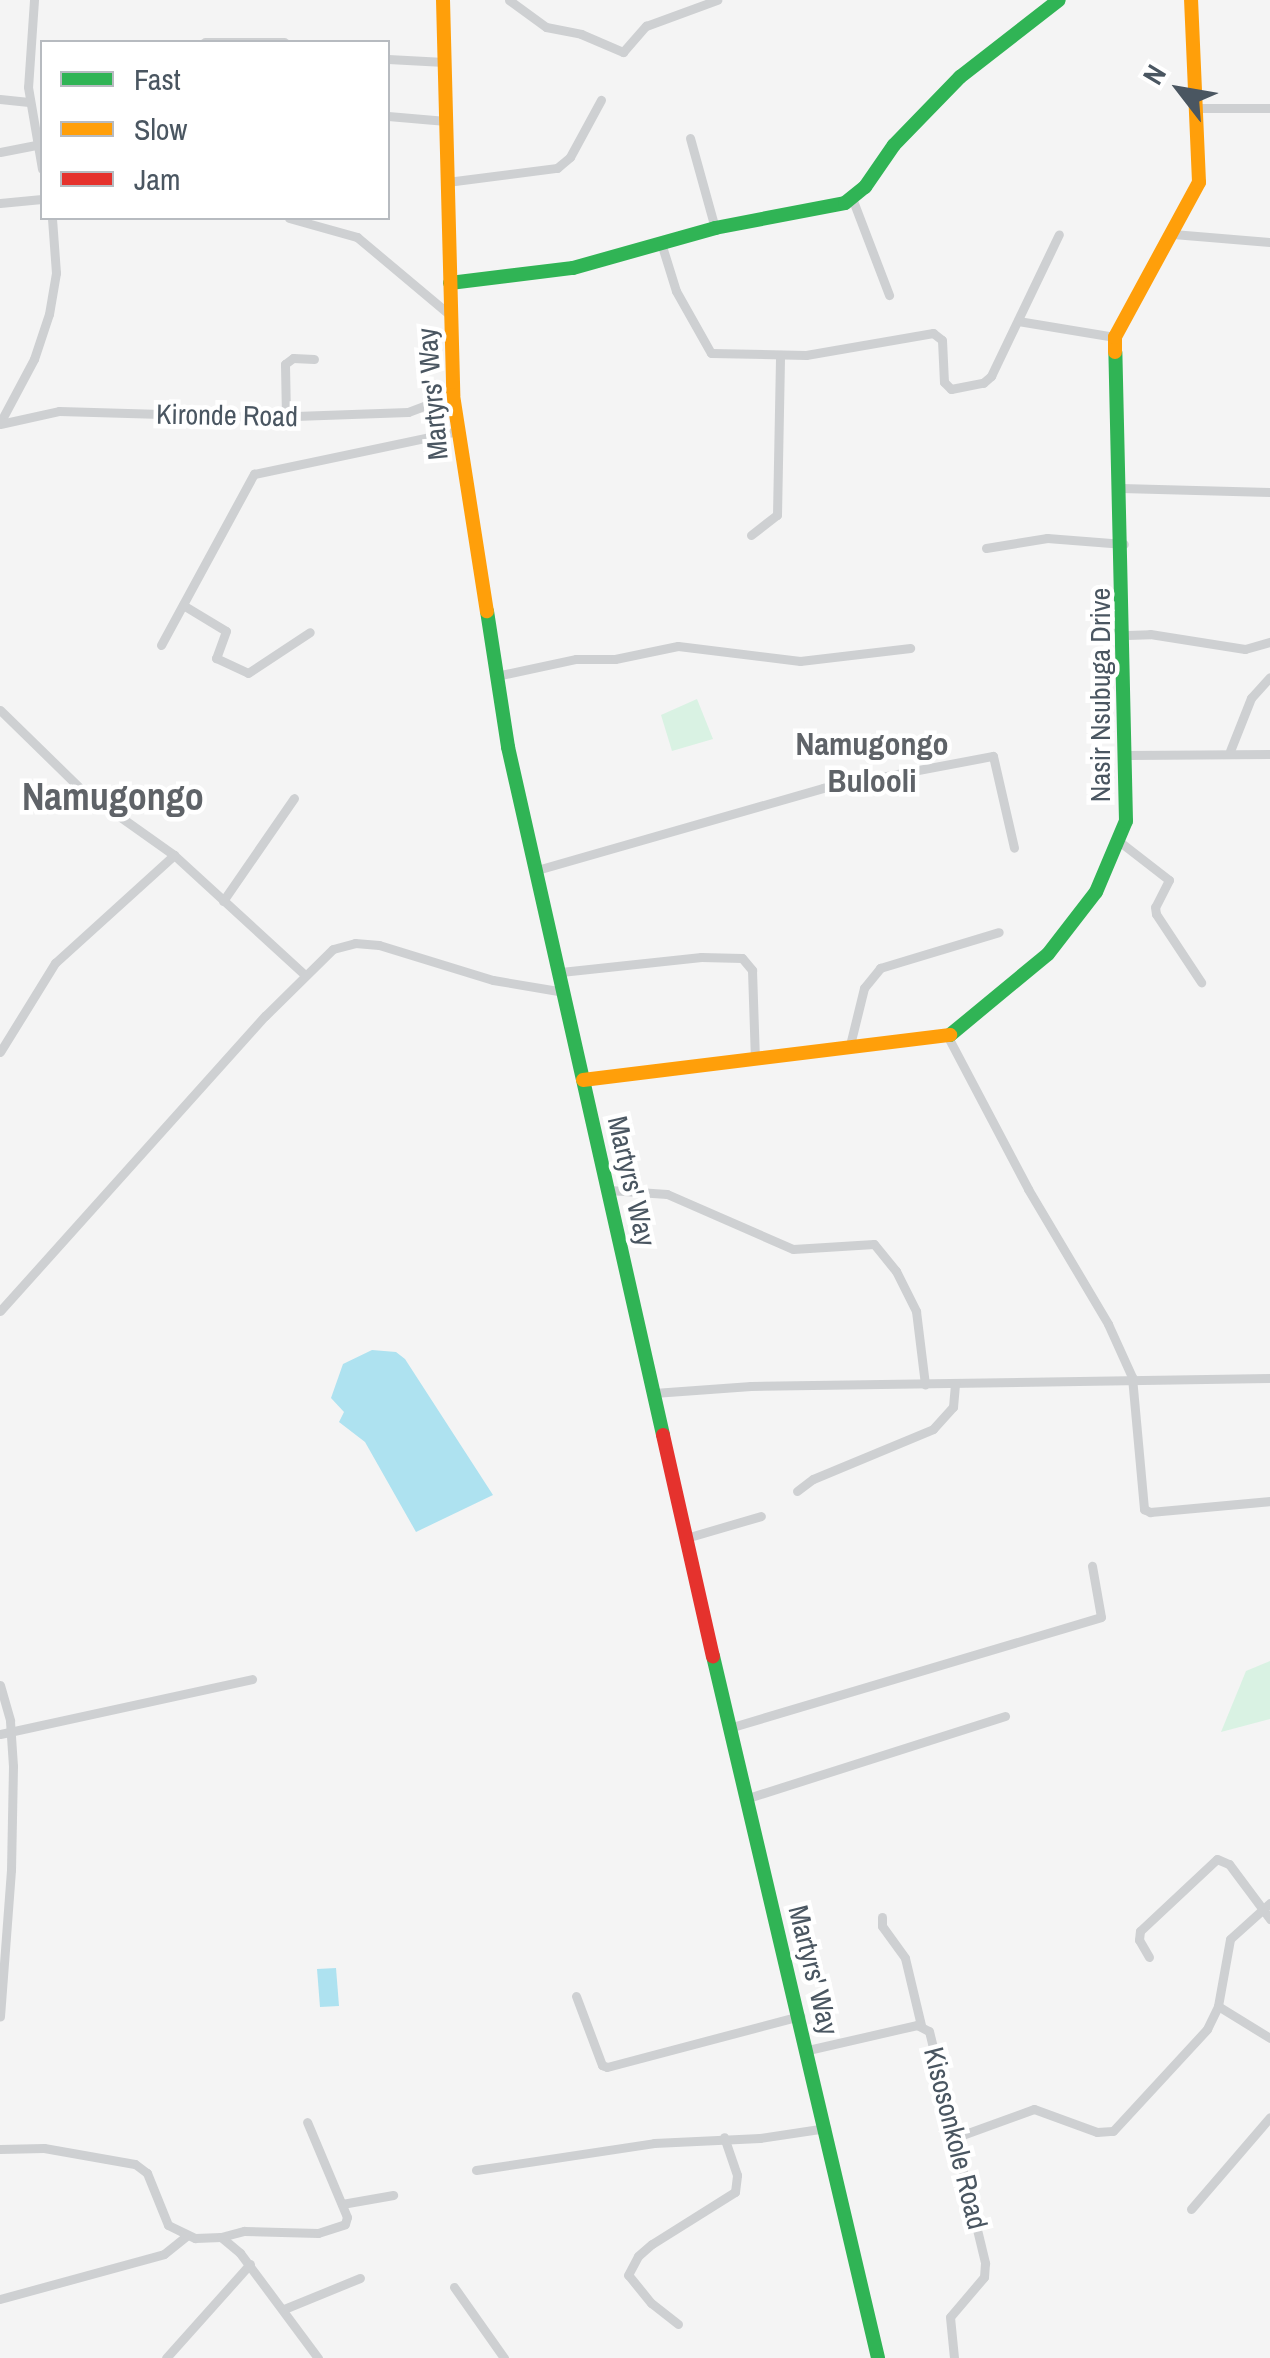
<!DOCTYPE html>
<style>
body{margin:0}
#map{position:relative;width:1270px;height:2358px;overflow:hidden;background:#f4f4f4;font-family:"Archivo Narrow",sans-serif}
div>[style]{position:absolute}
.green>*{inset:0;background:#d9f2e3}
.water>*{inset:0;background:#aee2f0}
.street>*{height:9px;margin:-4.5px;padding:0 4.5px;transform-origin:4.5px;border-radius:4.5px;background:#ced0d2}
.fast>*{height:14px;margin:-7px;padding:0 7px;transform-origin:7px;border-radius:7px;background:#30b455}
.slow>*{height:14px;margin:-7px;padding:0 7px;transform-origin:7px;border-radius:7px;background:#ff9f0a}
.jam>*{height:14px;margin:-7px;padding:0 7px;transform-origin:7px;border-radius:7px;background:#e5322d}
span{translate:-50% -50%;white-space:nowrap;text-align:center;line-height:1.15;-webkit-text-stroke:9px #fff;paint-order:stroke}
.street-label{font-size:28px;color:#4a5661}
.quarter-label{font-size:32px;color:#5f6368;font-weight:700}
.district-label{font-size:38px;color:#5f6368;font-weight:700}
.legend{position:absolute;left:40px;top:40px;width:350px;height:180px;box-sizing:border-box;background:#fff;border:2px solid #b7bbc0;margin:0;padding:12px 18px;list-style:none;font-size:30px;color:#4a5661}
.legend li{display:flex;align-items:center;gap:20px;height:50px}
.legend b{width:50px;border:2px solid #b7bbc0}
.north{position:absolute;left:1130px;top:40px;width:100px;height:100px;-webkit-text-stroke:8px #fff;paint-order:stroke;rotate:301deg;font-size:28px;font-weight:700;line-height:40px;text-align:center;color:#4a5661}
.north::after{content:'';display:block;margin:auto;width:35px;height:45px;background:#4a5661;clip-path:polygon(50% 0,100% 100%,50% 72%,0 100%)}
</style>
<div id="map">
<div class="green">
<i style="clip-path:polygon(697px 699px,713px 739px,672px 751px,661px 715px)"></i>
<i style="clip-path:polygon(1270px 1661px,1270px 1719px,1221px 1732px,1246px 1671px)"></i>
</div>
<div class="water">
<i style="clip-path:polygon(372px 1350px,396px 1352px,405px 1359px,493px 1495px,416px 1532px,365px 1442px,339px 1422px,344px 1412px,331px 1398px,343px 1364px)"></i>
<i style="clip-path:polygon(336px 1968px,339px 2006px,320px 2007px,317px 1969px)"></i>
</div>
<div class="street">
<i style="left:34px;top:0;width:87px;rotate:93.9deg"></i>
<i style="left:28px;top:87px;width:83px;rotate:80.3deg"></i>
<i style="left:509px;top:0;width:46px;rotate:36.1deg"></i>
<i style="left:546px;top:27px;width:36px;rotate:11deg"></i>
<i style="left:581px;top:34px;width:46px;rotate:23.2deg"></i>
<i style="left:623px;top:52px;width:35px;rotate:-49deg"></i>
<i style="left:646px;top:26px;width:76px;rotate:-20.1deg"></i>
<i style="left:205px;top:42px;width:79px"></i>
<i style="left:388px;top:59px;width:56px;rotate:3.1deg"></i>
<i style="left:0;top:99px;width:29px;rotate:6deg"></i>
<i style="left:1198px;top:108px;width:72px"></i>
<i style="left:388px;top:116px;width:58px;rotate:4.9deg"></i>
<i style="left:690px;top:138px;width:93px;rotate:74.5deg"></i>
<i style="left:0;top:152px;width:38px;rotate:-11deg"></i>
<i style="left:447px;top:182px;width:111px;rotate:-7.3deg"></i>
<i style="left:557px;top:168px;width:17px;rotate:-40deg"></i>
<i style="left:570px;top:157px;width:65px;rotate:-61.5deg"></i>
<i style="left:852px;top:198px;width:104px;rotate:69.1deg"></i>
<i style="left:0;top:203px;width:42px;rotate:-5.4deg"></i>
<i style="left:289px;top:218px;width:71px;rotate:15.6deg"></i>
<i style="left:357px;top:237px;width:121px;rotate:40deg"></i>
<i style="left:1173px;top:234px;width:97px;rotate:4.7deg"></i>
<i style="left:662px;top:246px;width:47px;rotate:72.7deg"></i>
<i style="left:676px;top:291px;width:71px;rotate:60.6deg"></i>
<i style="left:711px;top:353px;width:95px;rotate:1.2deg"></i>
<i style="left:806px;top:355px;width:129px;rotate:-9.8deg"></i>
<i style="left:933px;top:333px;width:11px;rotate:38deg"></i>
<i style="left:942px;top:340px;width:42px;rotate:87.3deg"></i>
<i style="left:944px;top:382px;width:10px;rotate:45deg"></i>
<i style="left:951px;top:389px;width:33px;rotate:-11deg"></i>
<i style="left:983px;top:383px;width:11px;rotate:-41deg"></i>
<i style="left:991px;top:376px;width:157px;rotate:-64.4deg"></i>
<i style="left:1018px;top:321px;width:98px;rotate:9.4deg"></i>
<i style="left:286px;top:417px;width:53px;rotate:-91.1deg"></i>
<i style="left:285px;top:364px;width:10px;rotate:-37deg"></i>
<i style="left:293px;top:358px;width:21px;rotate:3deg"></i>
<i style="left:0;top:423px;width:72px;rotate:-62deg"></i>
<i style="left:34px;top:359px;width:47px;rotate:-71.6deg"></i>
<i style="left:49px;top:314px;width:42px;rotate:-80.3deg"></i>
<i style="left:56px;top:273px;width:55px;rotate:-94.2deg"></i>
<i style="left:0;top:424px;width:60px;rotate:-12.4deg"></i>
<i style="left:59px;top:411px;width:208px;rotate:1.7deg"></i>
<i style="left:267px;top:417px;width:141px;rotate:-2deg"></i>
<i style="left:408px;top:412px;width:48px;rotate:-20.7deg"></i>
<i style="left:1121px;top:488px;width:149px;rotate:1.5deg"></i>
<i style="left:751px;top:535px;width:33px;rotate:-38deg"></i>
<i style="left:777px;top:515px;width:159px;rotate:-88.9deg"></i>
<i style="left:986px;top:548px;width:62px;rotate:-9.3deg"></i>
<i style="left:1047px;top:538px;width:77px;rotate:4.5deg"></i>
<i style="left:183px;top:605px;width:50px;rotate:31.2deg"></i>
<i style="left:226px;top:631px;width:29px;rotate:110deg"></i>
<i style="left:216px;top:658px;width:35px;rotate:25deg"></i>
<i style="left:248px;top:673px;width:74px;rotate:-33.5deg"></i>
<i style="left:1127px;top:635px;width:23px;rotate:-2deg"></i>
<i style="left:1150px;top:634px;width:96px;rotate:9deg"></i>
<i style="left:1245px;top:649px;width:26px;rotate:-16deg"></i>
<i style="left:161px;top:645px;width:195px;rotate:-61.5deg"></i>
<i style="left:254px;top:474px;width:208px;rotate:-11.9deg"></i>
<i style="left:496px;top:676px;width:82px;rotate:-12deg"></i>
<i style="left:576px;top:659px;width:39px"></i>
<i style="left:615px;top:659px;width:64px;rotate:-11.7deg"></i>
<i style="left:678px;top:646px;width:123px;rotate:7deg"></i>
<i style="left:800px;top:661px;width:111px;rotate:-6.7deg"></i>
<i style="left:0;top:710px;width:113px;rotate:44.3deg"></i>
<i style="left:81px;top:789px;width:114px;rotate:35.4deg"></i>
<i style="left:174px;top:855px;width:178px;rotate:42.5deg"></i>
<i style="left:1230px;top:751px;width:57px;rotate:-68.4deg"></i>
<i style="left:1251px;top:698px;width:28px;rotate:-48deg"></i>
<i style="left:1128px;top:755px;width:142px;rotate:-0.4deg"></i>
<i style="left:1120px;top:842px;width:62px;rotate:37.8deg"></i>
<i style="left:1169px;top:880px;width:30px;rotate:117deg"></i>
<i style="left:1155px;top:907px;width:7px;rotate:82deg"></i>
<i style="left:1156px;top:914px;width:82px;rotate:56.5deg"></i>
<i style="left:537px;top:870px;width:298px;rotate:-16deg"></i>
<i style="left:823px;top:788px;width:173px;rotate:-10.7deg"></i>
<i style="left:993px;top:756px;width:94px;rotate:77.1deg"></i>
<i style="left:223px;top:901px;width:125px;rotate:-55.4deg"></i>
<i style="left:561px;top:972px;width:141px;rotate:-6.1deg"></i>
<i style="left:701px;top:957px;width:41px;rotate:1.4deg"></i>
<i style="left:742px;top:958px;width:16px;rotate:50deg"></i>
<i style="left:752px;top:970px;width:90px;rotate:88.1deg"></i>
<i style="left:948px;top:1037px;width:172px;rotate:62.2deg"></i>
<i style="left:1028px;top:1189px;width:157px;rotate:59.3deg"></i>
<i style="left:1108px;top:1324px;width:58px;rotate:65.6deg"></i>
<i style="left:1132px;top:1377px;width:133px;rotate:84.8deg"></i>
<i style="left:1144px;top:1509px;width:7px;rotate:27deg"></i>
<i style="left:1150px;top:1512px;width:121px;rotate:-5.2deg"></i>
<i style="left:849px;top:1049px;width:63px;rotate:-76.2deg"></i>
<i style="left:864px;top:988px;width:26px;rotate:-51deg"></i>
<i style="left:880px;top:968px;width:124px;rotate:-16.8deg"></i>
<i style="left:0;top:1052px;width:105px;rotate:-58.3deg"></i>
<i style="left:55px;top:963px;width:161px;rotate:-42.2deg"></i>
<i style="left:609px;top:1190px;width:58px;rotate:3.9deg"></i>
<i style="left:667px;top:1194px;width:137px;rotate:23.6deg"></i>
<i style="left:793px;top:1249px;width:81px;rotate:-3.5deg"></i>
<i style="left:874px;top:1244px;width:35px;rotate:51deg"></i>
<i style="left:896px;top:1271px;width:45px;rotate:63.4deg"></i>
<i style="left:916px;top:1311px;width:74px;rotate:83deg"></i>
<i style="left:0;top:1311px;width:397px;rotate:-48.1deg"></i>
<i style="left:265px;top:1016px;width:95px;rotate:-44.6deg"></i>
<i style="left:333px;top:949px;width:23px;rotate:-15deg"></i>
<i style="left:355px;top:943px;width:24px;rotate:5deg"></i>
<i style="left:379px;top:945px;width:119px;rotate:17.1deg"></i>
<i style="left:493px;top:980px;width:72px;rotate:9.6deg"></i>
<i style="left:654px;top:1393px;width:97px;rotate:-4.1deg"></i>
<i style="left:751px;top:1386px;width:519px;rotate:-0.88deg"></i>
<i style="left:797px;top:1491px;width:20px;rotate:-37deg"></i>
<i style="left:813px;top:1479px;width:130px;rotate:-22.6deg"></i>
<i style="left:933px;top:1429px;width:30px;rotate:-48deg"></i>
<i style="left:953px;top:1407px;width:24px;rotate:-85deg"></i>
<i style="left:686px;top:1538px;width:78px;rotate:-16.3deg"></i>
<i style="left:0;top:1685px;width:37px;rotate:74deg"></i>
<i style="left:10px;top:1721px;width:45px;rotate:86.2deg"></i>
<i style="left:13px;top:1766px;width:104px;rotate:91.1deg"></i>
<i style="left:11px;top:1870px;width:147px;rotate:94.3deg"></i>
<i style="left:729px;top:1728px;width:388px;rotate:-16.6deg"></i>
<i style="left:1101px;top:1617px;width:52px;rotate:-100deg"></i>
<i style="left:0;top:1734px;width:258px;rotate:-12.3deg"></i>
<i style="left:745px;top:1799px;width:273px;rotate:-17.7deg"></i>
<i style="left:882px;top:1917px;width:9px;rotate:90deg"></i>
<i style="left:882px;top:1926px;width:39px;rotate:54deg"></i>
<i style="left:905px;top:1958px;width:69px;rotate:76.6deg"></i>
<i style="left:1149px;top:1957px;width:20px;rotate:-120deg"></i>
<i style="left:1139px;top:1940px;width:9px;rotate:-84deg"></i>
<i style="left:1140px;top:1931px;width:105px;rotate:-43.1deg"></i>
<i style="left:1217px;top:1859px;width:13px;rotate:23deg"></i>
<i style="left:1229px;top:1864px;width:69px;rotate:53.3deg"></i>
<i style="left:576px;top:1996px;width:74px;rotate:69.4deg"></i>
<i style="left:602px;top:2065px;width:5px;rotate:22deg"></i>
<i style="left:607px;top:2067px;width:200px;rotate:-14.8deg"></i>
<i style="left:1218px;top:2006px;width:61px;rotate:31.6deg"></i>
<i style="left:808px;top:2050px;width:112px;rotate:-12.9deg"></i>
<i style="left:917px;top:2025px;width:13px;rotate:27deg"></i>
<i style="left:929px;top:2031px;width:239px;rotate:76.4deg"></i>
<i style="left:985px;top:2263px;width:14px;rotate:94deg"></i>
<i style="left:984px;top:2277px;width:52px;rotate:130.4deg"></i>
<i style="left:950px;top:2317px;width:41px;rotate:84.4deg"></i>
<i style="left:954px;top:2138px;width:85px;rotate:-19.9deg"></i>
<i style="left:1034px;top:2109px;width:67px;rotate:20.1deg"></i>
<i style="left:1097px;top:2132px;width:16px;rotate:-4deg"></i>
<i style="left:1113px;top:2131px;width:139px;rotate:-47.3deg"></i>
<i style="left:1207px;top:2029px;width:25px;rotate:-64deg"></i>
<i style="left:1218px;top:2006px;width:68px;rotate:-79.8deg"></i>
<i style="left:1230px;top:1939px;width:54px;rotate:-42deg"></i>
<i style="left:0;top:2149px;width:44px;rotate:-1.3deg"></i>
<i style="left:44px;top:2148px;width:92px;rotate:10deg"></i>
<i style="left:135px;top:2164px;width:15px;rotate:37deg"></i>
<i style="left:147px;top:2173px;width:56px;rotate:68deg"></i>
<i style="left:168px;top:2225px;width:30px;rotate:26deg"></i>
<i style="left:195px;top:2238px;width:26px;rotate:-2deg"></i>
<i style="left:221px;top:2237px;width:25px;rotate:40deg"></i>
<i style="left:240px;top:2253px;width:131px;rotate:53.4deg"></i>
<i style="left:476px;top:2170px;width:180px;rotate:-8.6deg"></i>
<i style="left:654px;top:2143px;width:106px;rotate:-2.7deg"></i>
<i style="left:760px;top:2138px;width:67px;rotate:-8.6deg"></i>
<i style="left:342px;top:2204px;width:52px;rotate:-10deg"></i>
<i style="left:1191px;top:2209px;width:121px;rotate:-49.3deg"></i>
<i style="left:221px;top:2237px;width:24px;rotate:-15deg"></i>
<i style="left:244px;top:2231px;width:74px;rotate:1.5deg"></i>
<i style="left:318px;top:2233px;width:28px;rotate:-18deg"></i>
<i style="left:345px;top:2224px;width:7px;rotate:-74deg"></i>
<i style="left:347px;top:2217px;width:103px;rotate:-112.8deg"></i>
<i style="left:454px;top:2287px;width:87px;rotate:54.8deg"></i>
<i style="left:0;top:2299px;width:170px;rotate:-15.3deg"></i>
<i style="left:164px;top:2254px;width:28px;rotate:-39deg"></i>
<i style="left:284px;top:2309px;width:82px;rotate:-22.2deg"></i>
<i style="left:678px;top:2324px;width:34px;rotate:-142deg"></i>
<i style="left:651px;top:2303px;width:36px;rotate:-129deg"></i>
<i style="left:628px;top:2275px;width:21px;rotate:-62deg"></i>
<i style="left:638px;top:2256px;width:18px;rotate:-41deg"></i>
<i style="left:652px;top:2244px;width:98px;rotate:-32.1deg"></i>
<i style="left:735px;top:2192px;width:17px;rotate:-83deg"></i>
<i style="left:737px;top:2175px;width:40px;rotate:-108.9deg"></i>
<i style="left:166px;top:2358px;width:126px;rotate:-48.2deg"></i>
</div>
<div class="fast">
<i style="left:450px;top:283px;width:124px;rotate:-7deg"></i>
<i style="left:573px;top:268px;width:148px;rotate:-15.7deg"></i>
<i style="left:715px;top:228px;width:132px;rotate:-10.9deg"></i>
<i style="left:845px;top:203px;width:26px;rotate:-39deg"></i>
<i style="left:865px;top:187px;width:51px;rotate:-55.4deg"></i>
<i style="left:894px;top:145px;width:95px;rotate:-45.9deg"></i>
<i style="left:960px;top:77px;width:125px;rotate:-37.9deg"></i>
<i style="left:487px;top:611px;width:138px;rotate:81.2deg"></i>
<i style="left:508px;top:747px;width:705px;rotate:77.3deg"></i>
<i style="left:950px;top:1035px;width:127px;rotate:-39.6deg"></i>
<i style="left:1048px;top:954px;width:78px;rotate:-52.3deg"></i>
<i style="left:1096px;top:892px;width:77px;rotate:-67.1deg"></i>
<i style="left:1126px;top:821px;width:469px;rotate:-91.3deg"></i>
<i style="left:713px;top:1656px;width:721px;rotate:76.77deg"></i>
</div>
<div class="slow">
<i style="left:443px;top:0;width:395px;rotate:88.5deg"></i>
<i style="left:453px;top:395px;width:219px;rotate:81.1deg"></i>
<i style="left:1115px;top:352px;width:15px;rotate:-90deg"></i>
<i style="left:1115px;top:337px;width:176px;rotate:-61.5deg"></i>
<i style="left:1199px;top:182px;width:182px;rotate:-92.5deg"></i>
<i style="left:583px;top:1080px;width:370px;rotate:-7deg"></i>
</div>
<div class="jam">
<i style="left:663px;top:1435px;width:227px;rotate:77.3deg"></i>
</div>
<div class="street-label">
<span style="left:432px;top:394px;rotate:-95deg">Martyrs' Way</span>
<span style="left:227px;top:415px;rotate:1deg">Kironde Road</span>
<span style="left:1100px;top:695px;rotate:-90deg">Nasir Nsubuga Drive</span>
<span style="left:632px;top:1181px;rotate:77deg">Martyrs' Way</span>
<span style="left:814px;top:1970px;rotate:76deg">Martyrs' Way</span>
<span style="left:956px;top:2138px;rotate:76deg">Kisosonkole Road</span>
</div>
<div class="quarter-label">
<span style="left:872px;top:763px">Namugongo<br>Bulooli</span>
</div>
<div class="district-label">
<span style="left:113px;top:797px">Namugongo</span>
</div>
<ul class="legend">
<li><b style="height:12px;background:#30b455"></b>Fast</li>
<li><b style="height:12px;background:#ff9f0a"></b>Slow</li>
<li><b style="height:12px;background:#e5322d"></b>Jam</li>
</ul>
<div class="north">N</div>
</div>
